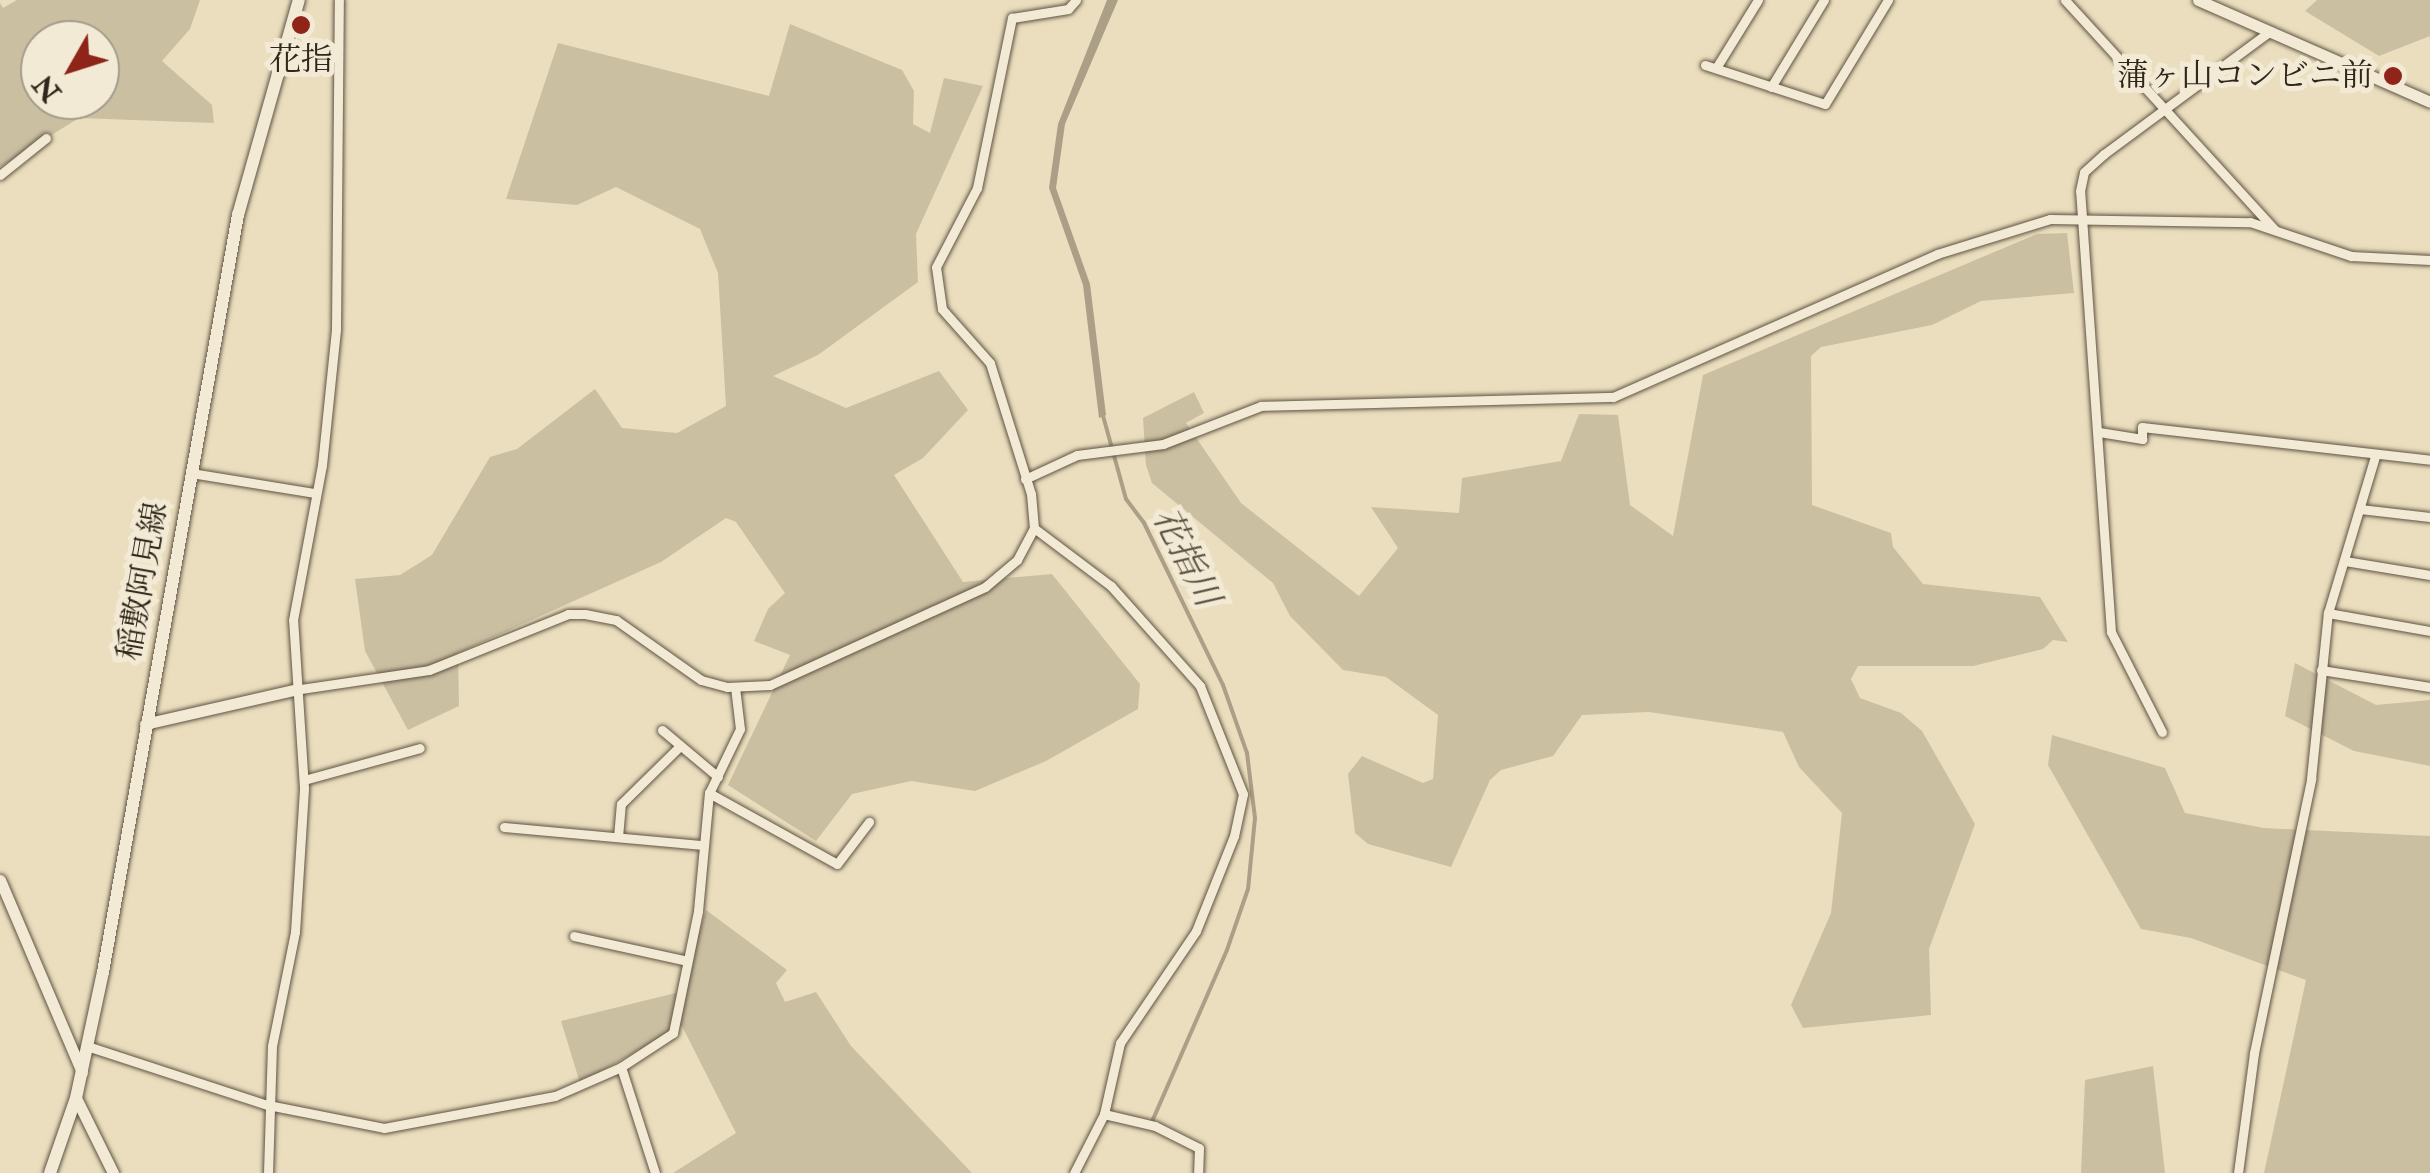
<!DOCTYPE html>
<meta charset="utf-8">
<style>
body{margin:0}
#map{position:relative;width:2430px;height:1173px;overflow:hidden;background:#ebdebe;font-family:"IM FELL Double Pica","Noto Serif JP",serif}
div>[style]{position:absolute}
.green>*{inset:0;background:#cbbfa2}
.water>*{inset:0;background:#ab9f87}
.stream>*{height:4px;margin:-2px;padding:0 2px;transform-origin:2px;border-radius:2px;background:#ab9f87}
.roads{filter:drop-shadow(0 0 2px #5f5444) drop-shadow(0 0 2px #5f5444)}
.minor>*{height:9px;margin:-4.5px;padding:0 4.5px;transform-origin:4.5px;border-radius:4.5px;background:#f2ead5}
.tertiary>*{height:11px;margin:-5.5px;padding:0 5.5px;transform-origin:5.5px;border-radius:5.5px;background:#f2ead5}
.secondary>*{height:12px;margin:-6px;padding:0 6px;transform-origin:6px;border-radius:6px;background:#f2ead5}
.dots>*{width:28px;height:28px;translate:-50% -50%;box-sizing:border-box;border:5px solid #f2ead5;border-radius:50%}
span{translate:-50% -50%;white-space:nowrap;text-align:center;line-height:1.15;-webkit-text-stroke:10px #f2ead5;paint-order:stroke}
.poi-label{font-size:32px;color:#30261b}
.right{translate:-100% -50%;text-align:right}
.street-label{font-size:32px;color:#30261b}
.water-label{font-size:35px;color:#5b5041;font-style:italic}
.north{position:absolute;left:20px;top:20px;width:100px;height:100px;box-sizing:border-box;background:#f2ead5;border:2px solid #a49c8b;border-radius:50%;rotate:231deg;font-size:28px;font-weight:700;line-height:40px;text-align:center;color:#30261b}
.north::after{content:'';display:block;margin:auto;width:35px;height:45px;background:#8f2418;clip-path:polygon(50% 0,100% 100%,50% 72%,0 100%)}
</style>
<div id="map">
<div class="green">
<i style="clip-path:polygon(evenodd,17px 0,200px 0,190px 29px,162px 61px,212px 105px,214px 123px,79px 118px,0 167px,0 3px,3px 8px,17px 0,40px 40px,100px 40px,100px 100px,40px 100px,40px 40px)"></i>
<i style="clip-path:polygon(2317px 0,2430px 0,2430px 36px,2379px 56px,2305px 11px)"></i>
<i style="clip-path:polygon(790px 24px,902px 70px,914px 91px,913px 124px,930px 133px,944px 78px,983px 86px,916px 234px,918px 282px,818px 355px,773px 376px,846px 408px,939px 371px,968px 410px,923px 458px,894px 475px,963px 582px,1052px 574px,1140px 684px,1138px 709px,1046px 761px,975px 791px,911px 781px,852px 794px,816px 841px,728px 785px,790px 655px,754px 641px,768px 609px,785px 593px,736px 522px,726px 518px,661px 562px,458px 653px,459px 706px,408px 730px,365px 651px,355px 579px,400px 575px,432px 555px,490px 457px,517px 449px,595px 389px,622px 428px,677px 433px,726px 406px,718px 273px,700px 229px,616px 187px,577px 205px,506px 199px,558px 43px,769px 96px)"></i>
<i style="clip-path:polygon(2067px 233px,2074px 293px,1981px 301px,1932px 325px,1821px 347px,1811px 356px,1812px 505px,1891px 533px,1893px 547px,1923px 584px,2040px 597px,2068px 642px,2053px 640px,2043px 649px,1973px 666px,1858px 666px,1851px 679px,1860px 698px,1901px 713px,1922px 731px,1975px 824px,1929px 949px,1931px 1015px,1803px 1028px,1791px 1005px,1831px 913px,1842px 813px,1799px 767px,1783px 732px,1649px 712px,1582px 715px,1553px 756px,1501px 770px,1490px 780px,1451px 867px,1368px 844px,1355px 833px,1348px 774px,1362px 756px,1423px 783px,1433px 779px,1438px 715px,1386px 677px,1343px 670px,1290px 616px,1273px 583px,1152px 483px,1146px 465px,1143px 418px,1194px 392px,1204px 413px,1186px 423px,1241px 503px,1359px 596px,1398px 548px,1371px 507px,1459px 513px,1462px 478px,1561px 461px,1579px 414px,1618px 415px,1630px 505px,1673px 536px,1703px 375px,2037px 234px)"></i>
<i style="clip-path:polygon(2295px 663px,2376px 705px,2430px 700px,2430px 766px,2354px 751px,2285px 716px)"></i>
<i style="clip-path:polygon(2052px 735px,2165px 768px,2185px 813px,2264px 828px,2430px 836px,2430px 1173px,2264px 1173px,2306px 980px,2191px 938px,2141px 929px,2048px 765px)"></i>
<i style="clip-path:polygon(706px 910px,787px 970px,776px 983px,785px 1002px,816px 992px,851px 1046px,972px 1173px,673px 1173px,736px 1133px,682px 1026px,580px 1083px,561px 1021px,680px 992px)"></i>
<i style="clip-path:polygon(2153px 1066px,2165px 1173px,2081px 1173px,2085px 1080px)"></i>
</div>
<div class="water">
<i style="clip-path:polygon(1107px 0,1118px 0,1065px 124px,1056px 188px,1090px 284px,1106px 415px,1099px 418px,1083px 285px,1049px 188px,1058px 124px)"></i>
</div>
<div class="stream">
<i style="left:1102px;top:412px;width:90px;rotate:74.6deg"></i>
<i style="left:1126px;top:499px;width:30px;rotate:53deg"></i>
<i style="left:1144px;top:523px;width:180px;rotate:64deg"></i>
<i style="left:1223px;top:685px;width:72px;rotate:70.6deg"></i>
<i style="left:1247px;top:753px;width:65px;rotate:83deg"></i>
<i style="left:1255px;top:818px;width:71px;rotate:95.6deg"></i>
<i style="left:1248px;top:889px;width:65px;rotate:109deg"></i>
<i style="left:1227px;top:950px;width:190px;rotate:113.6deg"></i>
</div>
<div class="roads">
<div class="minor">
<i style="left:2065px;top:0;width:311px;rotate:47.6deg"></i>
<i style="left:1705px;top:65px;width:126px;rotate:18deg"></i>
<i style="left:1825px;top:104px;width:122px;rotate:-58.8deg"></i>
<i style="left:1716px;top:68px;width:80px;rotate:-58.3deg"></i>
<i style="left:1771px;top:87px;width:102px;rotate:-58.7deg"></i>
<i style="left:0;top:175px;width:59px;rotate:-38.8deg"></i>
<i style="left:2099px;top:432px;width:44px;rotate:9.2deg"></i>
<i style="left:2142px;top:439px;width:12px;rotate:-90deg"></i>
<i style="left:2142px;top:427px;width:290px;rotate:6.5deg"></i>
<i style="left:191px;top:473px;width:126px;rotate:9.2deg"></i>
<i style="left:1025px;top:479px;width:57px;rotate:-24.8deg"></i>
<i style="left:1077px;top:455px;width:87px;rotate:-7.3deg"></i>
<i style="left:1163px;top:444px;width:105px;rotate:-21.2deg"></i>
<i style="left:1261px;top:406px;width:352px;rotate:-1.5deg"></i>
<i style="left:1613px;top:397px;width:354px;rotate:-23.8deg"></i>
<i style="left:1937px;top:254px;width:118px;rotate:-17.2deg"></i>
<i style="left:2050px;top:219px;width:200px;rotate:0.9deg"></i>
<i style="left:2250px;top:222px;width:107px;rotate:18.6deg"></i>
<i style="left:2351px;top:256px;width:79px;rotate:2.9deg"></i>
<i style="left:2360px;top:509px;width:70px;rotate:6.5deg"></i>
<i style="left:2345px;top:561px;width:86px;rotate:9.4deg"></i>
<i style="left:2328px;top:613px;width:104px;rotate:10deg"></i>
<i style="left:2321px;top:670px;width:110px;rotate:8.9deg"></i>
<i style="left:735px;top:687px;width:42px;rotate:83.2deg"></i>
<i style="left:740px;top:729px;width:71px;rotate:115.8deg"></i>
<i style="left:709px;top:793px;width:146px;rotate:29deg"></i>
<i style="left:837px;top:864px;width:53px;rotate:-52.7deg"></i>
<i style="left:294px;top:690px;width:136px;rotate:-8.4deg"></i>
<i style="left:429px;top:670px;width:150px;rotate:-21.9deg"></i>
<i style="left:568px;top:614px;width:17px"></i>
<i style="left:585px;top:614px;width:32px;rotate:11deg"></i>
<i style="left:616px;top:620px;width:104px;rotate:35.2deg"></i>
<i style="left:701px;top:680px;width:27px;rotate:15deg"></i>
<i style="left:727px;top:687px;width:43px;rotate:-2.7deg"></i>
<i style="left:770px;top:685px;width:236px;rotate:-24.5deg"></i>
<i style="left:985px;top:587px;width:42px;rotate:-40.2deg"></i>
<i style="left:1017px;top:560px;width:36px;rotate:-62deg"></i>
<i style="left:662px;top:730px;width:73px;rotate:40deg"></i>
<i style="left:2162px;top:732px;width:112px;rotate:-117deg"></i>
<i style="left:2111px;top:632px;width:442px;rotate:-94deg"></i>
<i style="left:2080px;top:191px;width:19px;rotate:-78deg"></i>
<i style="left:2084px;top:172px;width:27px;rotate:-42deg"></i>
<i style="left:2104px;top:154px;width:207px;rotate:-36.5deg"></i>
<i style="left:304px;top:780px;width:120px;rotate:-15.4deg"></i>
<i style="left:504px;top:827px;width:200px;rotate:5.2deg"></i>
<i style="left:618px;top:837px;width:33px;rotate:-85deg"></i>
<i style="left:621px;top:804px;width:83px;rotate:-44.5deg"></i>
<i style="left:574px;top:936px;width:112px;rotate:12.4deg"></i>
<i style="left:87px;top:1046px;width:190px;rotate:18.1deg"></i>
<i style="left:268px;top:1105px;width:118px;rotate:11.2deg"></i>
<i style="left:384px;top:1128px;width:174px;rotate:-10.6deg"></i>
<i style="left:555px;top:1096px;width:72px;rotate:-23.7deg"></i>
<i style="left:621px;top:1067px;width:62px;rotate:-33.2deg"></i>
<i style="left:673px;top:1033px;width:125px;rotate:-78.4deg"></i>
<i style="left:698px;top:911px;width:119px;rotate:-84.7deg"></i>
<i style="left:621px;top:1067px;width:111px;rotate:72.2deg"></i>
<i style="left:1104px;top:1114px;width:52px;rotate:13.2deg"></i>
<i style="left:1155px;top:1126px;width:49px;rotate:26.6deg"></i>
<i style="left:1199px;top:1148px;width:25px;rotate:92deg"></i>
<i style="left:268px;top:1173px;width:127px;rotate:-88.2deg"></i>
<i style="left:272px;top:1046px;width:116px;rotate:-78.6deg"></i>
<i style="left:295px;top:932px;width:144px;rotate:-86.4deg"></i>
<i style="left:304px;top:788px;width:168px;rotate:-93.7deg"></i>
<i style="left:293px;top:620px;width:158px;rotate:-79.4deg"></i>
<i style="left:322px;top:465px;width:137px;rotate:-84.1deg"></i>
<i style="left:336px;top:329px;width:329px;rotate:-89.5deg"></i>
<i style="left:1074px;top:1173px;width:66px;rotate:-63deg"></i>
<i style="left:1104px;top:1114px;width:73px;rotate:-77.3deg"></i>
<i style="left:1120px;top:1043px;width:135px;rotate:-55.8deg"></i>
<i style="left:1196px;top:931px;width:102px;rotate:-68.2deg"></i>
<i style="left:1234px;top:836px;width:43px;rotate:-77.9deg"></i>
<i style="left:1243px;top:794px;width:116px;rotate:-111.7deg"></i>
<i style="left:1200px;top:686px;width:134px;rotate:-131.7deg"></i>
<i style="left:1111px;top:586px;width:96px;rotate:-143deg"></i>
<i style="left:1034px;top:528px;width:34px;rotate:-95deg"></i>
<i style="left:1031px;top:494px;width:137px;rotate:-107.4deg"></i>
<i style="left:990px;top:363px;width:72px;rotate:-131.6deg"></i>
<i style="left:942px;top:309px;width:42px;rotate:-98.1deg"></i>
<i style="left:936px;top:267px;width:89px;rotate:-62.6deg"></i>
<i style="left:977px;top:188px;width:174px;rotate:-78.4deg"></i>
<i style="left:1012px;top:18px;width:57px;rotate:-9.1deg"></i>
<i style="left:1068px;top:9px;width:12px;rotate:-48deg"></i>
<i style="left:2238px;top:1173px;width:121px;rotate:-82.4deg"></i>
<i style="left:2254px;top:1053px;width:280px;rotate:-78.2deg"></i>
<i style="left:2311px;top:779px;width:167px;rotate:-84.2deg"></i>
<i style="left:2328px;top:613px;width:164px;rotate:-73.3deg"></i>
</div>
<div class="tertiary">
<i style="left:2198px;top:0;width:253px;rotate:23.7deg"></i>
<i style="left:145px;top:724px;width:153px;rotate:-12.9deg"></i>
<i style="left:0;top:880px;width:209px;rotate:66.9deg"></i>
<i style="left:76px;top:1098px;width:84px;rotate:63.7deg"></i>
</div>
<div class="secondary">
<i style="left:50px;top:1173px;width:79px;rotate:-70.9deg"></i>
<i style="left:76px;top:1098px;width:129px;rotate:-77.9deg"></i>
<i style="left:103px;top:972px;width:769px;rotate:-79.89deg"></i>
<i style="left:238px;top:215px;width:223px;rotate:-74.2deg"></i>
</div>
</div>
<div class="dots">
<i style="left:301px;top:25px;background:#8f2418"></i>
<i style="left:2393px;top:76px;background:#8f2418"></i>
</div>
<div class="poi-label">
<span style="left:301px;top:60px">花指</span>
<span class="right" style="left:2373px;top:76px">蒲ヶ山コンビニ前</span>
</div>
<div class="street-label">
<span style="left:143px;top:581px;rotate:-80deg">稲敷阿見線</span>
</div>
<div class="water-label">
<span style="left:1186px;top:557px;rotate:63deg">花指川</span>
</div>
<div class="north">N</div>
</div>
